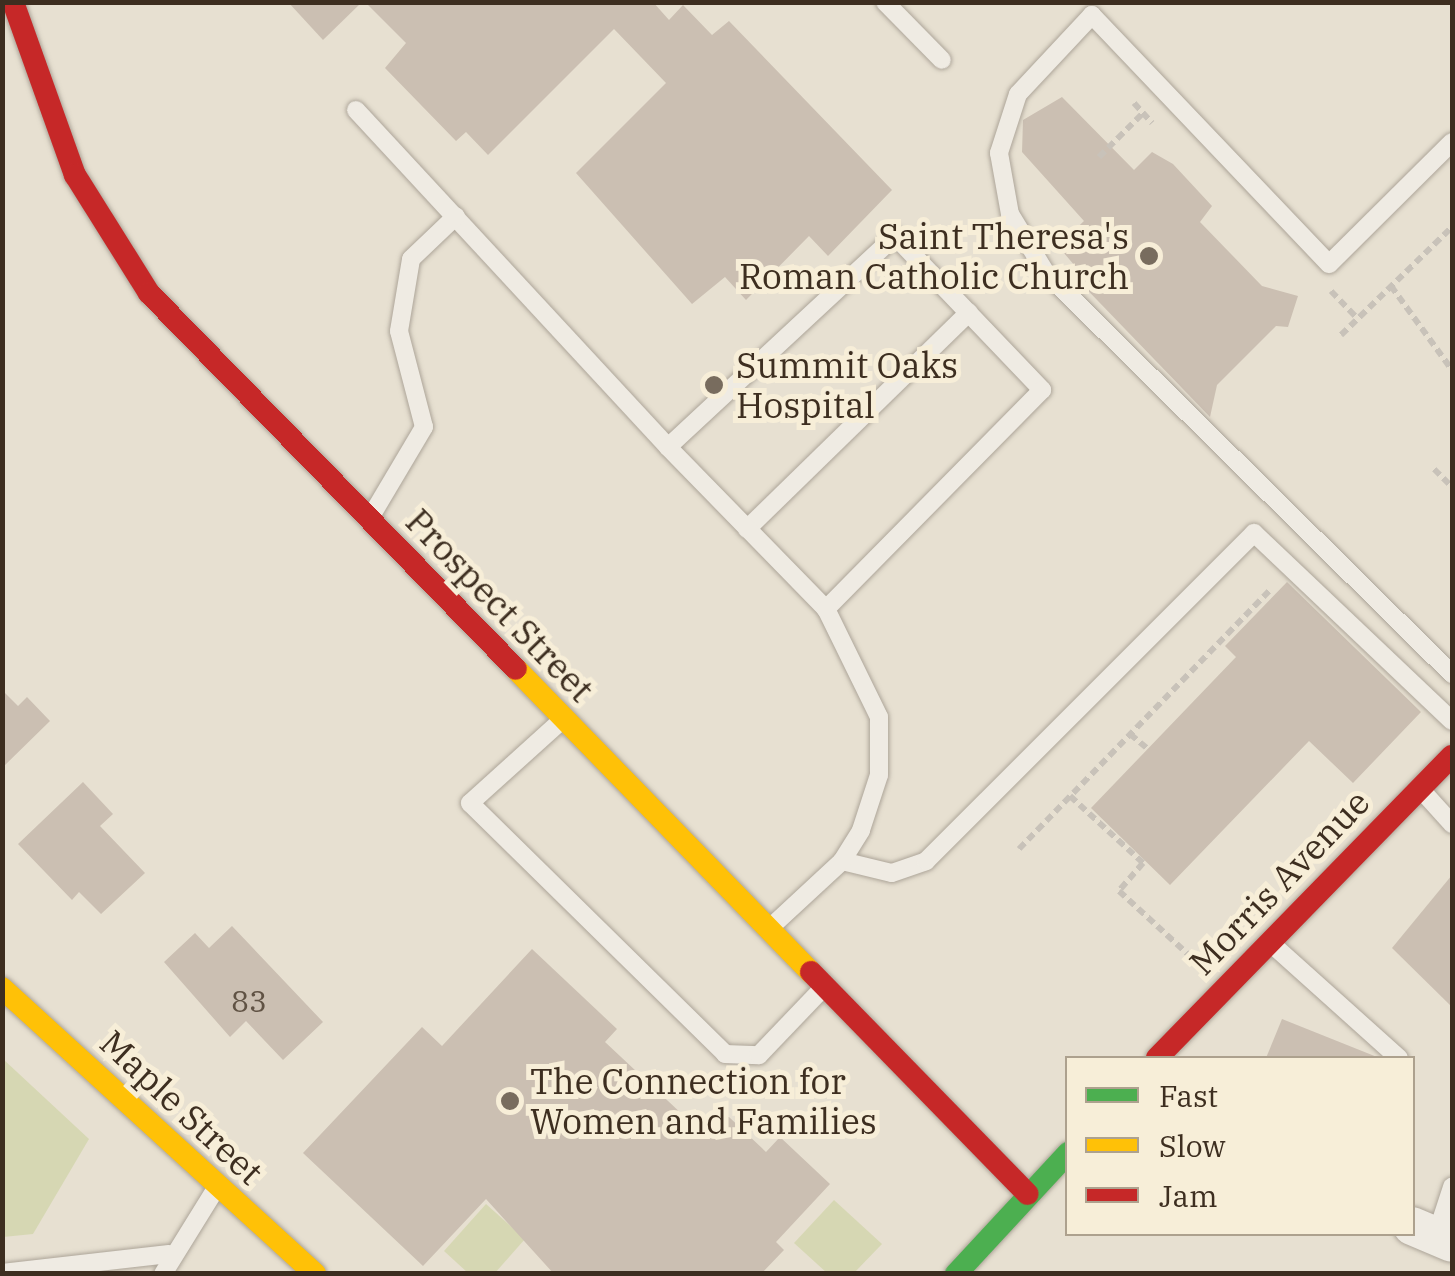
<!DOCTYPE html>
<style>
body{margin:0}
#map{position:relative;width:1455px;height:1276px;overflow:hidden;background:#e7e0d1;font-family:"IBM Plex Serif",serif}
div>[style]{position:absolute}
.green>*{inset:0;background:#d6d7b3}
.building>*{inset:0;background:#cbbfb2}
.path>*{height:6px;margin-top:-3px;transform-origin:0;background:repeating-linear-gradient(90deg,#c8c2b9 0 8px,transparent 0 13px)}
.roads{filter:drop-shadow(0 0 2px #ada599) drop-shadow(0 0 2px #ada599)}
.lane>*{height:18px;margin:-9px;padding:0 9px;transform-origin:9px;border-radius:9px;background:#efebe3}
.street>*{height:38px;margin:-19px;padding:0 19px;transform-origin:19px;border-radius:19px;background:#efebe3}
.fast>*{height:22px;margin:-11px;padding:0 11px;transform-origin:11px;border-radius:11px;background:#4caf50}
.slow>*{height:22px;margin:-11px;padding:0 11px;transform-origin:11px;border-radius:11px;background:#ffc107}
.jam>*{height:22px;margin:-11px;padding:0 11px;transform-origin:11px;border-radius:11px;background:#c62828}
.dots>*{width:28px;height:28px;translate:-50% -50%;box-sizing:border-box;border:5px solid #f7eed8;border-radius:50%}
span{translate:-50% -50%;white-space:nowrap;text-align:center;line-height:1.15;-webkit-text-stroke:10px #f7eed8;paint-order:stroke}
.number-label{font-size:30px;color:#605244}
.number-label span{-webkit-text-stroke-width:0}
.poi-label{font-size:35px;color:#3d2e20}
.right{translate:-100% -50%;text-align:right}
.left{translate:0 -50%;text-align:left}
.street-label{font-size:35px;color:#3d2e20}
.frame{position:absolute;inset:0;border:5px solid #3d2e20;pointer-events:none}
.legend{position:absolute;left:1065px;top:1056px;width:350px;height:180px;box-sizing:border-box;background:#f7eed8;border:2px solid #ada18e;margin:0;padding:12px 18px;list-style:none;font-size:30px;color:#3d2e20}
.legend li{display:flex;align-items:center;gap:20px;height:50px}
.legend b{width:50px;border:2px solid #ada18e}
</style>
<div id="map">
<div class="green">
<i style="clip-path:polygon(3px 1059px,89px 1139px,33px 1234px,3px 1237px)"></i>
<i style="clip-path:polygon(834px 1200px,882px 1244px,854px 1273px,827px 1273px,794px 1243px)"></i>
<i style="clip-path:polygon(486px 1204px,525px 1239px,495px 1273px,468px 1273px,444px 1251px)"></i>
</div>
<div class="building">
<i style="clip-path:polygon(288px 2px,362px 2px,323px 40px)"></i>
<i style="clip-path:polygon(365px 2px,653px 2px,669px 20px,683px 5px,712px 35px,729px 21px,892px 190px,828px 256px,809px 236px,746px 300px,725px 277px,692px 304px,576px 173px,666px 83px,614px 29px,488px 155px,466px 132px,456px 141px,385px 68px,406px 43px)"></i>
<i style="clip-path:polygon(1062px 97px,1134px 170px,1152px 152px,1173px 164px,1212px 206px,1200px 222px,1262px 286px,1298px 296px,1288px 327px,1276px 326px,1217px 385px,1210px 417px,1070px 272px,1075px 266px,1058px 246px,1084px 221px,1022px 152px,1023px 120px)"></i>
<i style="clip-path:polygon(1287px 582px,1421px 712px,1353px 783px,1309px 741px,1170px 885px,1091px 808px,1236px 657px,1225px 646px)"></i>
<i style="clip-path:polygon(2px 690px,18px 706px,27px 697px,50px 721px,2px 768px)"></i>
<i style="clip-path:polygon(83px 782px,113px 814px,100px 826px,145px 873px,101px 914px,79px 892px,72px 900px,18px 844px)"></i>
<i style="clip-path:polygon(1452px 875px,1452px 1007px,1392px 948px)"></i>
<i style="clip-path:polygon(232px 926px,323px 1022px,283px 1060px,246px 1021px,230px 1037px,164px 962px,195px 933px,209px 948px)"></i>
<i style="clip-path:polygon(532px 949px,617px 1029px,605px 1042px,699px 1130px,698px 1119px,729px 1117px,766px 1152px,780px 1137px,830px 1184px,776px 1242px,784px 1250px,761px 1274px,554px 1274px,486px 1199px,423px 1266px,303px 1153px,422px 1027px,442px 1046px)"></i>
<i style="clip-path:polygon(1282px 1019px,1377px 1057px,1376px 1058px,1266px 1058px)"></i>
</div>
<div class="path">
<i style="left:1134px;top:103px;width:27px;rotate:48deg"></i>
<i style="left:1099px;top:157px;width:61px;rotate:-45deg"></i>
<i style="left:1391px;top:286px;width:104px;rotate:54deg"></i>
<i style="left:1331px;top:291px;width:39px;rotate:46deg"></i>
<i style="left:1341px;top:335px;width:155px;rotate:-44.2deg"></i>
<i style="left:1434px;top:469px;width:25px;rotate:45deg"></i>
<i style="left:1130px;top:734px;width:23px;rotate:40deg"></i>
<i style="left:1070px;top:796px;width:99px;rotate:42.5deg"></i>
<i style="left:1143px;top:863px;width:37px;rotate:131deg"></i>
<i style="left:1119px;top:891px;width:98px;rotate:42.5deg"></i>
<i style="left:1019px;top:849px;width:363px;rotate:-45.9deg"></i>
</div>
<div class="roads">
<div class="lane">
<i style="left:885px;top:2px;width:81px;rotate:45.5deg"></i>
<i style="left:356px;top:110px;width:459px;rotate:47.2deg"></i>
<i style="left:1452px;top:142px;width:173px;rotate:135.2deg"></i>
<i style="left:1329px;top:264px;width:344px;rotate:-133.6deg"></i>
<i style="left:1092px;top:15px;width:108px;rotate:133.1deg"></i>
<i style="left:1018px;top:94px;width:62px;rotate:107.9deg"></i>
<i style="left:999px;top:153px;width:62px;rotate:79.8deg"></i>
<i style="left:1010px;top:214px;width:69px;rotate:58.6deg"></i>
<i style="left:1046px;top:273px;width:571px;rotate:44.65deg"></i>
<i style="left:373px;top:513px;width:100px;rotate:-59.3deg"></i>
<i style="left:424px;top:427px;width:99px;rotate:-104.6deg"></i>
<i style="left:399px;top:331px;width:73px;rotate:-80.5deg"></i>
<i style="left:411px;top:259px;width:62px;rotate:-43.7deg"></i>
<i style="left:747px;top:529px;width:310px;rotate:-44.3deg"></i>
<i style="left:562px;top:720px;width:124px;rotate:137.9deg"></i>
<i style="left:470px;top:803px;width:358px;rotate:44.5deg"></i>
<i style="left:725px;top:1054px;width:34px;rotate:2deg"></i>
<i style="left:759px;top:1055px;width:91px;rotate:-46.3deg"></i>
<i style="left:1424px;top:793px;width:42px;rotate:47.9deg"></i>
<i style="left:842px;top:861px;width:51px;rotate:13.5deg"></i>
<i style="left:892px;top:873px;width:36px;rotate:-19deg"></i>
<i style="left:926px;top:861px;width:464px;rotate:-45deg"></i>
<i style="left:1254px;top:533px;width:273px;rotate:43.5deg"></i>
<i style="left:773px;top:925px;width:94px;rotate:-42.8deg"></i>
<i style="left:842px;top:861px;width:36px;rotate:-58deg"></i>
<i style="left:861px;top:830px;width:58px;rotate:-71.9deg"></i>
<i style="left:879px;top:775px;width:58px;rotate:-90deg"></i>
<i style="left:879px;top:717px;width:120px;rotate:-116.1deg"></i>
<i style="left:826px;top:609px;width:226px;rotate:-134.3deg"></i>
<i style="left:668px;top:447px;width:310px;rotate:-42.9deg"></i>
<i style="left:895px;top:236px;width:213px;rotate:46.3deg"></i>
<i style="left:1042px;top:390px;width:308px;rotate:134.6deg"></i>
<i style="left:1274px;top:946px;width:168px;rotate:41.9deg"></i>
<i style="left:1436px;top:1236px;width:52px;rotate:-71.9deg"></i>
<i style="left:2px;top:1273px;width:168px;rotate:-6.5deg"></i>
<i style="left:163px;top:1274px;width:99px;rotate:-58.2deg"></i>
</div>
<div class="street">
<i style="left:1412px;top:1226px;width:43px;rotate:23deg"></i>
</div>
<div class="fast">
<i style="left:956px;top:1274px;width:165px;rotate:-47.2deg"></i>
</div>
<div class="slow">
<i style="left:516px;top:669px;width:423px;rotate:45.8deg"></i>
<i style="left:2px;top:988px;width:424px;rotate:42.4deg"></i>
</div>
<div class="jam">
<i style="left:13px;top:2px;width:184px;rotate:70.3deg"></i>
<i style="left:75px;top:175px;width:139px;rotate:57.9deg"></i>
<i style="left:149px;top:293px;width:525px;rotate:45.69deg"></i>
<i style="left:811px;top:972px;width:310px;rotate:45.7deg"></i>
<i style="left:1157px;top:1058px;width:422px;rotate:-45.7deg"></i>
</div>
</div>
<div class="dots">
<i style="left:1149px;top:256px;background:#786c5e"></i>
<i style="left:714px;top:385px;background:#786c5e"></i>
<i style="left:510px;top:1101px;background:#786c5e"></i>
</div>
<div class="number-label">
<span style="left:249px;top:1001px">83</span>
</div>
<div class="poi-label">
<span class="right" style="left:1129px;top:256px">Saint Theresa's<br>Roman Catholic Church</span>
<span class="left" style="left:736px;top:385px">Summit Oaks<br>Hospital</span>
<span class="left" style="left:530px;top:1101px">The Connection for<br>Women and Families</span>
</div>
<div class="street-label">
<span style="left:500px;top:605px;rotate:46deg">Prospect Street</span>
<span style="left:1279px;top:882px;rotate:-46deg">Morris Avenue</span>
<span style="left:182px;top:1107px;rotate:43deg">Maple Street</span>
</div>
<div class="frame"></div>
<ul class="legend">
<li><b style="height:12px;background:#4caf50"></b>Fast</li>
<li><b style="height:12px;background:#ffc107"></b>Slow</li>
<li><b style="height:12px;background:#c62828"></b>Jam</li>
</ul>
</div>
